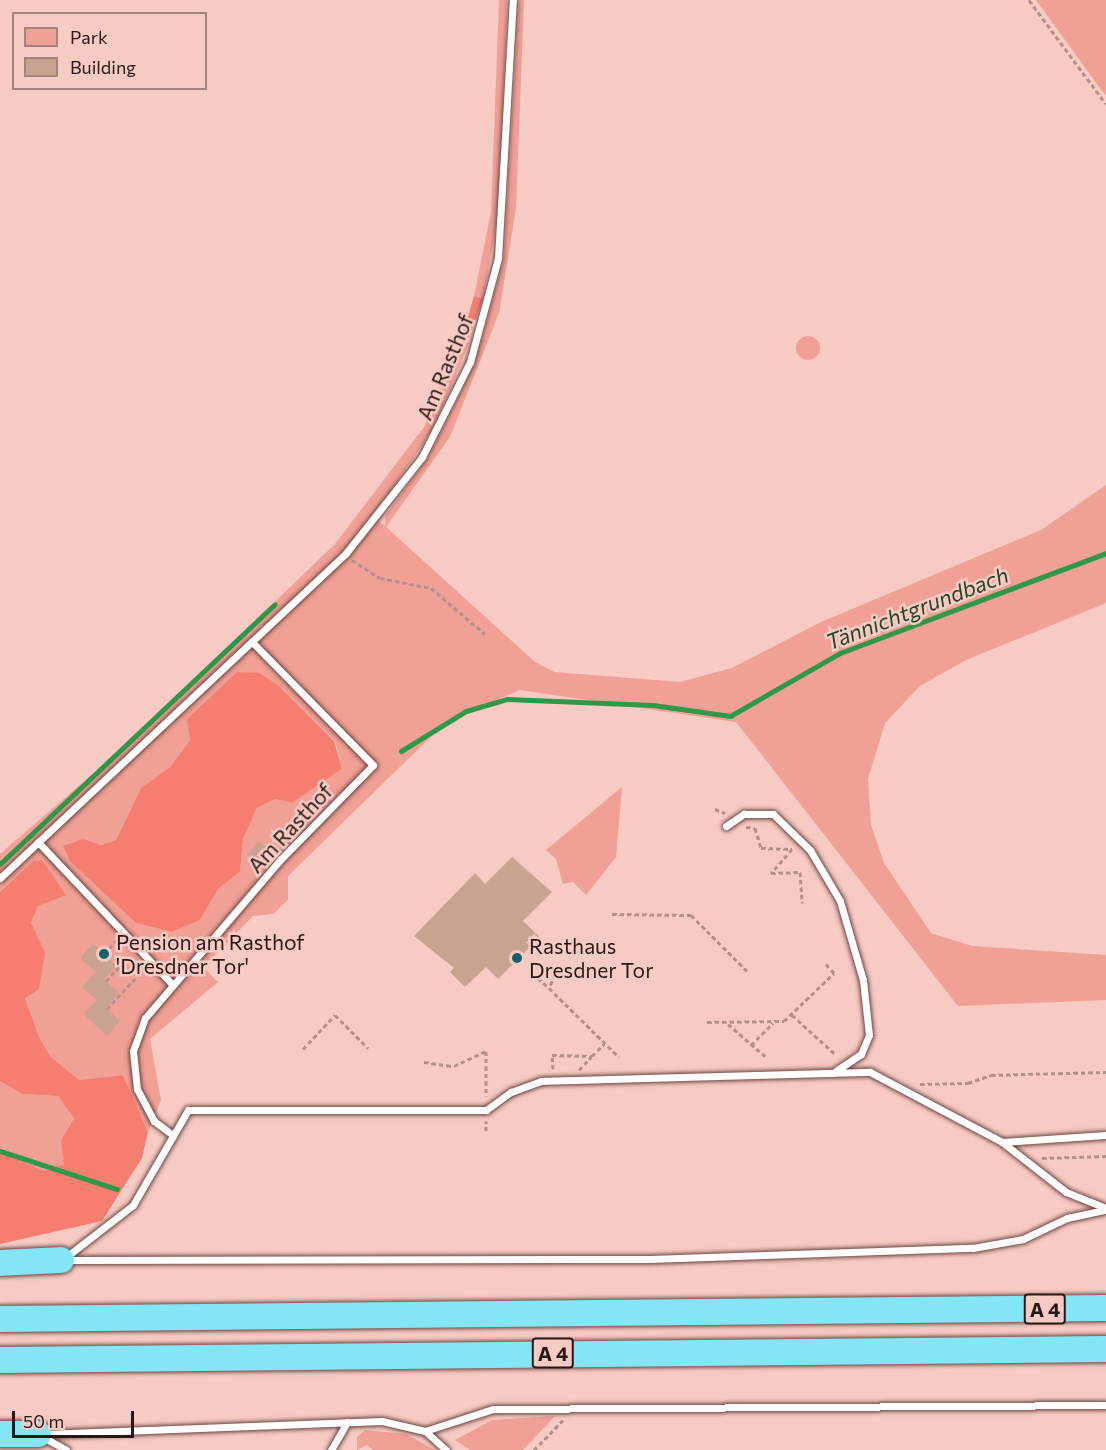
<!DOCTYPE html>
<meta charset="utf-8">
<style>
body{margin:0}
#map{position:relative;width:1106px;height:1450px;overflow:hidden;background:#f7cac3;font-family:Commissioner,sans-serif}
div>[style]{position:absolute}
.green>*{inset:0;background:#f1a095}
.round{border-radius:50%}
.forest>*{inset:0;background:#f67e70}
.stream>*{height:5px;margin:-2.5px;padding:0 2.5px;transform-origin:2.5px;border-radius:2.5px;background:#2f9849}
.building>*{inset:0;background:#c9a38f}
.path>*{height:3px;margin-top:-1.5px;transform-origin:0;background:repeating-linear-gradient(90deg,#b4908b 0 4.5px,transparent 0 7.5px)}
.roads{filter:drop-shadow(0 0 2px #6c4641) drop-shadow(0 0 2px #6c4641)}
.service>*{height:7px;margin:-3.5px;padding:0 3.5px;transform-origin:3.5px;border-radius:3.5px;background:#fff}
.motorway>*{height:26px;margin:-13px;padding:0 13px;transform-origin:13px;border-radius:13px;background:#84e6f5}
.dots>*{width:16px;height:16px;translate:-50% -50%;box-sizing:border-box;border:3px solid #f7cac3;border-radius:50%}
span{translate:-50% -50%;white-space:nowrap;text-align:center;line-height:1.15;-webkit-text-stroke:5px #f7cac3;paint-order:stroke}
.shield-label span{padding:2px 4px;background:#f7cac3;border:2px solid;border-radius:4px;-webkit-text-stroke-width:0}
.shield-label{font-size:20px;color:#271715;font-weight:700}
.street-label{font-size:21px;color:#271715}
.poi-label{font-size:21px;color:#271715}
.left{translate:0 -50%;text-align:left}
.water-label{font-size:22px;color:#204827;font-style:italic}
.legend{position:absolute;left:12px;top:12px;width:195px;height:78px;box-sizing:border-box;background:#f7cac3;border:2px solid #a4827d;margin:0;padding:8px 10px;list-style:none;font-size:18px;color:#271715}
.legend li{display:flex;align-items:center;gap:12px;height:30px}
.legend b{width:30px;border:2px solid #a4827d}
.scale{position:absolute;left:12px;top:1411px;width:122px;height:27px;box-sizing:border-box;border:3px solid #271715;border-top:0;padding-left:8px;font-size:18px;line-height:21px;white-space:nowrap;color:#271715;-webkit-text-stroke:4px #f7cac3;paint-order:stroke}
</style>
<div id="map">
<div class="green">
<i style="clip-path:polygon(499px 0,507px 0,499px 210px,483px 299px,474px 296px,491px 212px)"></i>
<i style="clip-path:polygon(evenodd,519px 0,524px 0,516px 209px,499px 313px,450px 437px,386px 527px,535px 662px,554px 672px,680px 682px,732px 668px,821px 622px,1041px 530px,1106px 485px,1106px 603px,966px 660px,920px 686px,885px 723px,868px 779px,871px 825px,884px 863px,931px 933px,972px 946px,1106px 955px,1106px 1000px,958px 1006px,736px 722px,520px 690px,446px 722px,288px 876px,288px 900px,273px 914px,253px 916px,203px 967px,218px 982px,150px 1039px,161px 1100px,148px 1132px,123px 1075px,79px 1080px,51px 1057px,40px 1039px,25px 997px,39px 988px,31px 923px,38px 906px,66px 894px,33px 861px,0 892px,0 854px,110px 759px,335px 544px,424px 427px,461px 341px,469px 343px,433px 429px,372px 518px,386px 526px,385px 516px,428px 458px,475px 363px,504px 259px,519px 0,278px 685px,335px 741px,342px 769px,292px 803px,275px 799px,257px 808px,243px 839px,240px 872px,218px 889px,200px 920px,172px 932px,136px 923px,101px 845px,116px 840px,141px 788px,170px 767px,190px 740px,278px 685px)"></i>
<i style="clip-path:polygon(1036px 0,1106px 0,1106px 95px,1102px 91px)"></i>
<i class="round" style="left:796px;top:336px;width:24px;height:24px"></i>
<i style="clip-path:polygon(622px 787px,616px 857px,586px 895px,573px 882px,563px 884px,556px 859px,546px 850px)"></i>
<i style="clip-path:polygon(0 1081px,22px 1094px,58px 1096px,74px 1117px,61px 1140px,65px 1164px,45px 1171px,0 1152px)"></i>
<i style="clip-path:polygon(555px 1416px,523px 1450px,470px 1450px,455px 1440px,492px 1420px)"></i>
<i style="clip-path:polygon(365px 1430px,406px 1434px,435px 1450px,373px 1450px,367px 1445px,357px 1450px,357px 1437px)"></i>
</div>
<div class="forest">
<i style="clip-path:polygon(474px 296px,483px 299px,466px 344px,461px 341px)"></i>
<i style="clip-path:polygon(237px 672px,259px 673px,278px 685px,334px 741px,342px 769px,292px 803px,275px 799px,257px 808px,243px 839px,240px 872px,218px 889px,200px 920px,172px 932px,136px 923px,70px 861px,63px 846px,83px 839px,101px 845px,116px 840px,141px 788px,170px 767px,190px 740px,187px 719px)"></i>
<i style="clip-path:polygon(42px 860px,66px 895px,38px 906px,31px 923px,45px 952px,39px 989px,25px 998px,40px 1039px,51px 1057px,79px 1080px,123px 1075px,148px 1132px,142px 1158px,102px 1221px,0 1244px,0 1152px,45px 1171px,64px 1164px,61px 1140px,74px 1118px,58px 1096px,22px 1094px,0 1081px,0 892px,33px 861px)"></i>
</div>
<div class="stream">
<i style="left:401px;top:751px;width:76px;rotate:-31.6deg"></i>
<i style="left:466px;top:711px;width:43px;rotate:-16.3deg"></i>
<i style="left:507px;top:699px;width:146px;rotate:2.4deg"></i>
<i style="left:653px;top:705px;width:78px;rotate:8.1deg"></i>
<i style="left:730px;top:716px;width:127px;rotate:-29.8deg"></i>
<i style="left:840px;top:653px;width:284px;rotate:-20.6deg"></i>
<i style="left:0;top:864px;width:378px;rotate:-43.4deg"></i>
<i style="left:0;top:1151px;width:123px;rotate:18deg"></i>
</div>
<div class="building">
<i style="clip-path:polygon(259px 841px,270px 851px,259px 864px,247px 855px)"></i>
<i style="clip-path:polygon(512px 857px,552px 892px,523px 921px,540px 937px,498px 979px,486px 967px,465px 987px,450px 972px,454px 968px,414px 936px,475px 873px,485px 884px)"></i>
<i style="clip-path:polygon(93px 944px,117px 966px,104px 979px,119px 993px,106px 1008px,120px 1021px,107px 1036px,83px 1014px,97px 1000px,82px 987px,96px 972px,80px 958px)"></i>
</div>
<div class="path">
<i style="left:1029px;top:0;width:129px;rotate:53.5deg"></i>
<i style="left:352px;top:560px;width:33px;rotate:33deg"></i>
<i style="left:380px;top:578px;width:52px;rotate:11.1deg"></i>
<i style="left:431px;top:588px;width:71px;rotate:40.4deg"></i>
<i style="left:715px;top:809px;width:11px;rotate:22deg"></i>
<i style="left:746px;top:827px;width:9px;rotate:6deg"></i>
<i style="left:755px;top:828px;width:21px;rotate:73deg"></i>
<i style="left:761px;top:848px;width:31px;rotate:2deg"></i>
<i style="left:792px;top:849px;width:32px;rotate:131deg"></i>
<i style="left:771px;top:873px;width:29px;rotate:-2deg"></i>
<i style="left:800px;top:872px;width:31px;rotate:86deg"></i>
<i style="left:612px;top:914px;width:79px;rotate:0.7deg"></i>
<i style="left:691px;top:915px;width:82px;rotate:45deg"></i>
<i style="left:104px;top:954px;width:18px;rotate:-47deg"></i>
<i style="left:558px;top:967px;width:23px;rotate:113deg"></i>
<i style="left:549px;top:988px;width:98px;rotate:44.6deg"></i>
<i style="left:532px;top:973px;width:23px;rotate:41deg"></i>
<i style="left:106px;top:981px;width:34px;rotate:-47deg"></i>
<i style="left:107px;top:1009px;width:52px;rotate:-47.4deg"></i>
<i style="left:792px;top:1015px;width:58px;rotate:42.2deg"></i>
<i style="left:707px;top:1022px;width:77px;rotate:-0.7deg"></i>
<i style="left:784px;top:1021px;width:69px;rotate:-43.8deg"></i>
<i style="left:834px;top:973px;width:12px;rotate:-132deg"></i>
<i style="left:728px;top:1024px;width:49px;rotate:40.9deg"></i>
<i style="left:751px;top:1045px;width:31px;rotate:-45deg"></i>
<i style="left:303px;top:1049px;width:47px;rotate:-46.7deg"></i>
<i style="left:335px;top:1015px;width:47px;rotate:45deg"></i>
<i style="left:424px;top:1062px;width:30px;rotate:8deg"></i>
<i style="left:454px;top:1066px;width:35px;rotate:-25deg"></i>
<i style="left:486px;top:1051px;width:45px;rotate:90deg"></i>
<i style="left:553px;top:1069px;width:14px;rotate:-94deg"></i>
<i style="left:552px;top:1055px;width:40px;rotate:1.4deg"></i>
<i style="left:592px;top:1056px;width:17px;rotate:-45deg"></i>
<i style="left:579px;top:1070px;width:18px;rotate:-47deg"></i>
<i style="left:920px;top:1084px;width:48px;rotate:-1.2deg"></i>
<i style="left:968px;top:1083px;width:24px;rotate:-19deg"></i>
<i style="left:991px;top:1075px;width:115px;rotate:-1.5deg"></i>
<i style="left:486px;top:1131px;width:10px;rotate:-90deg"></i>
<i style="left:1042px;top:1158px;width:64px;rotate:-1.8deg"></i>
<i style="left:534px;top:1450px;width:43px;rotate:-45.9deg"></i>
</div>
<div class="roads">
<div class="service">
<i style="left:726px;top:826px;width:22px;rotate:-34deg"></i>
<i style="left:744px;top:814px;width:29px"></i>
<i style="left:773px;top:814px;width:52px;rotate:44.2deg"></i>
<i style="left:810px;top:850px;width:59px;rotate:59.5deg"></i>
<i style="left:840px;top:901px;width:82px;rotate:73.8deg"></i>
<i style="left:863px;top:980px;width:55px;rotate:83.8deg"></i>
<i style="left:869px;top:1035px;width:21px;rotate:113deg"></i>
<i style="left:861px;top:1054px;width:30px;rotate:146deg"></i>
<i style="left:38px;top:842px;width:195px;rotate:46.7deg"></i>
<i style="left:0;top:878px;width:475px;rotate:-43.2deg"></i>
<i style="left:346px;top:553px;width:122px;rotate:-51.6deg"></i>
<i style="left:422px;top:457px;width:106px;rotate:-63.2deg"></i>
<i style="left:470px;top:362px;width:108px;rotate:-74.9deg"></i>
<i style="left:498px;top:258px;width:258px;rotate:-86.7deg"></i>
<i style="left:170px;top:1133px;width:20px;rotate:-143deg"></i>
<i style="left:154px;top:1121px;width:36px;rotate:-118deg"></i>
<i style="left:137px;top:1089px;width:38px;rotate:-96deg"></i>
<i style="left:133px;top:1051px;width:35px;rotate:-70deg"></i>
<i style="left:145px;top:1018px;width:208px;rotate:-49.5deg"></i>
<i style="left:280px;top:860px;width:133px;rotate:-45.6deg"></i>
<i style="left:373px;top:765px;width:173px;rotate:-134.5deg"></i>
<i style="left:1002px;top:1142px;width:104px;rotate:-3.9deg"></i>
<i style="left:66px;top:1257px;width:85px;rotate:-37.8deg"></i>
<i style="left:133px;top:1205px;width:110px;rotate:-59.9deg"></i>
<i style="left:188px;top:1110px;width:298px"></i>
<i style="left:486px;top:1110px;width:31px;rotate:-36deg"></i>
<i style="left:511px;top:1092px;width:32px;rotate:-20deg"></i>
<i style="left:541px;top:1081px;width:329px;rotate:-1.6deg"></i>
<i style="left:870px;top:1072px;width:149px;rotate:27.9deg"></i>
<i style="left:1002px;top:1142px;width:81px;rotate:38deg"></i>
<i style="left:1066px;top:1192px;width:43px;rotate:21.8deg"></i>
<i style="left:65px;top:1260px;width:585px;rotate:-0.1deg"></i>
<i style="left:650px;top:1259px;width:323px;rotate:-2deg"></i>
<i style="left:973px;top:1248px;width:51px;rotate:-10.2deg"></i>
<i style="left:1023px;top:1239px;width:49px;rotate:-25.5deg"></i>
<i style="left:1067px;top:1218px;width:40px;rotate:-12deg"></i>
<i style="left:425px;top:1431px;width:71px;rotate:-17.9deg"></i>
<i style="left:493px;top:1409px;width:613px;rotate:-0.37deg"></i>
<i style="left:43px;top:1434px;width:339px;rotate:-2.2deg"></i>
<i style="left:382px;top:1421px;width:44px;rotate:13.1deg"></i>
<i style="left:425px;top:1431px;width:28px;rotate:42deg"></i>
<i style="left:43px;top:1437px;width:26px;rotate:29deg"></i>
<i style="left:331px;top:1450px;width:32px;rotate:-60deg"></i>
</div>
<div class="motorway">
<i style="left:0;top:1263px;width:61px;rotate:-2.8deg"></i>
<i style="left:0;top:1319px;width:1106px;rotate:-0.57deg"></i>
<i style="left:0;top:1360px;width:1106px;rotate:-0.57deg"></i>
<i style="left:0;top:1434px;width:38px"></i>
</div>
</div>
<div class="dots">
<i style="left:104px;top:954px;background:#12616b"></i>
<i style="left:517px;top:958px;background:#12616b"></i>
</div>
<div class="shield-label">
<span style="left:1045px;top:1309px">A 4</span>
<span style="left:553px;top:1353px">A 4</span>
</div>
<div class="street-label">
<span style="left:445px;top:367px;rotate:-67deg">Am Rasthof</span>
<span style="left:290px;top:828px;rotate:-47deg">Am Rasthof</span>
</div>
<div class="poi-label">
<span class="left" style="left:116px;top:954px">Pension am Rasthof<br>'Dresdner Tor'</span>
<span class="left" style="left:529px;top:958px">Rasthaus<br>Dresdner Tor</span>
</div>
<div class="water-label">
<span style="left:917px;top:608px;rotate:-21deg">Tännichtgrundbach</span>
</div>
<ul class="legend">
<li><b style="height:16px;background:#f1a095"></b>Park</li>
<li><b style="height:16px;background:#c9a38f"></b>Building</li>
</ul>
<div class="scale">50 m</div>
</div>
